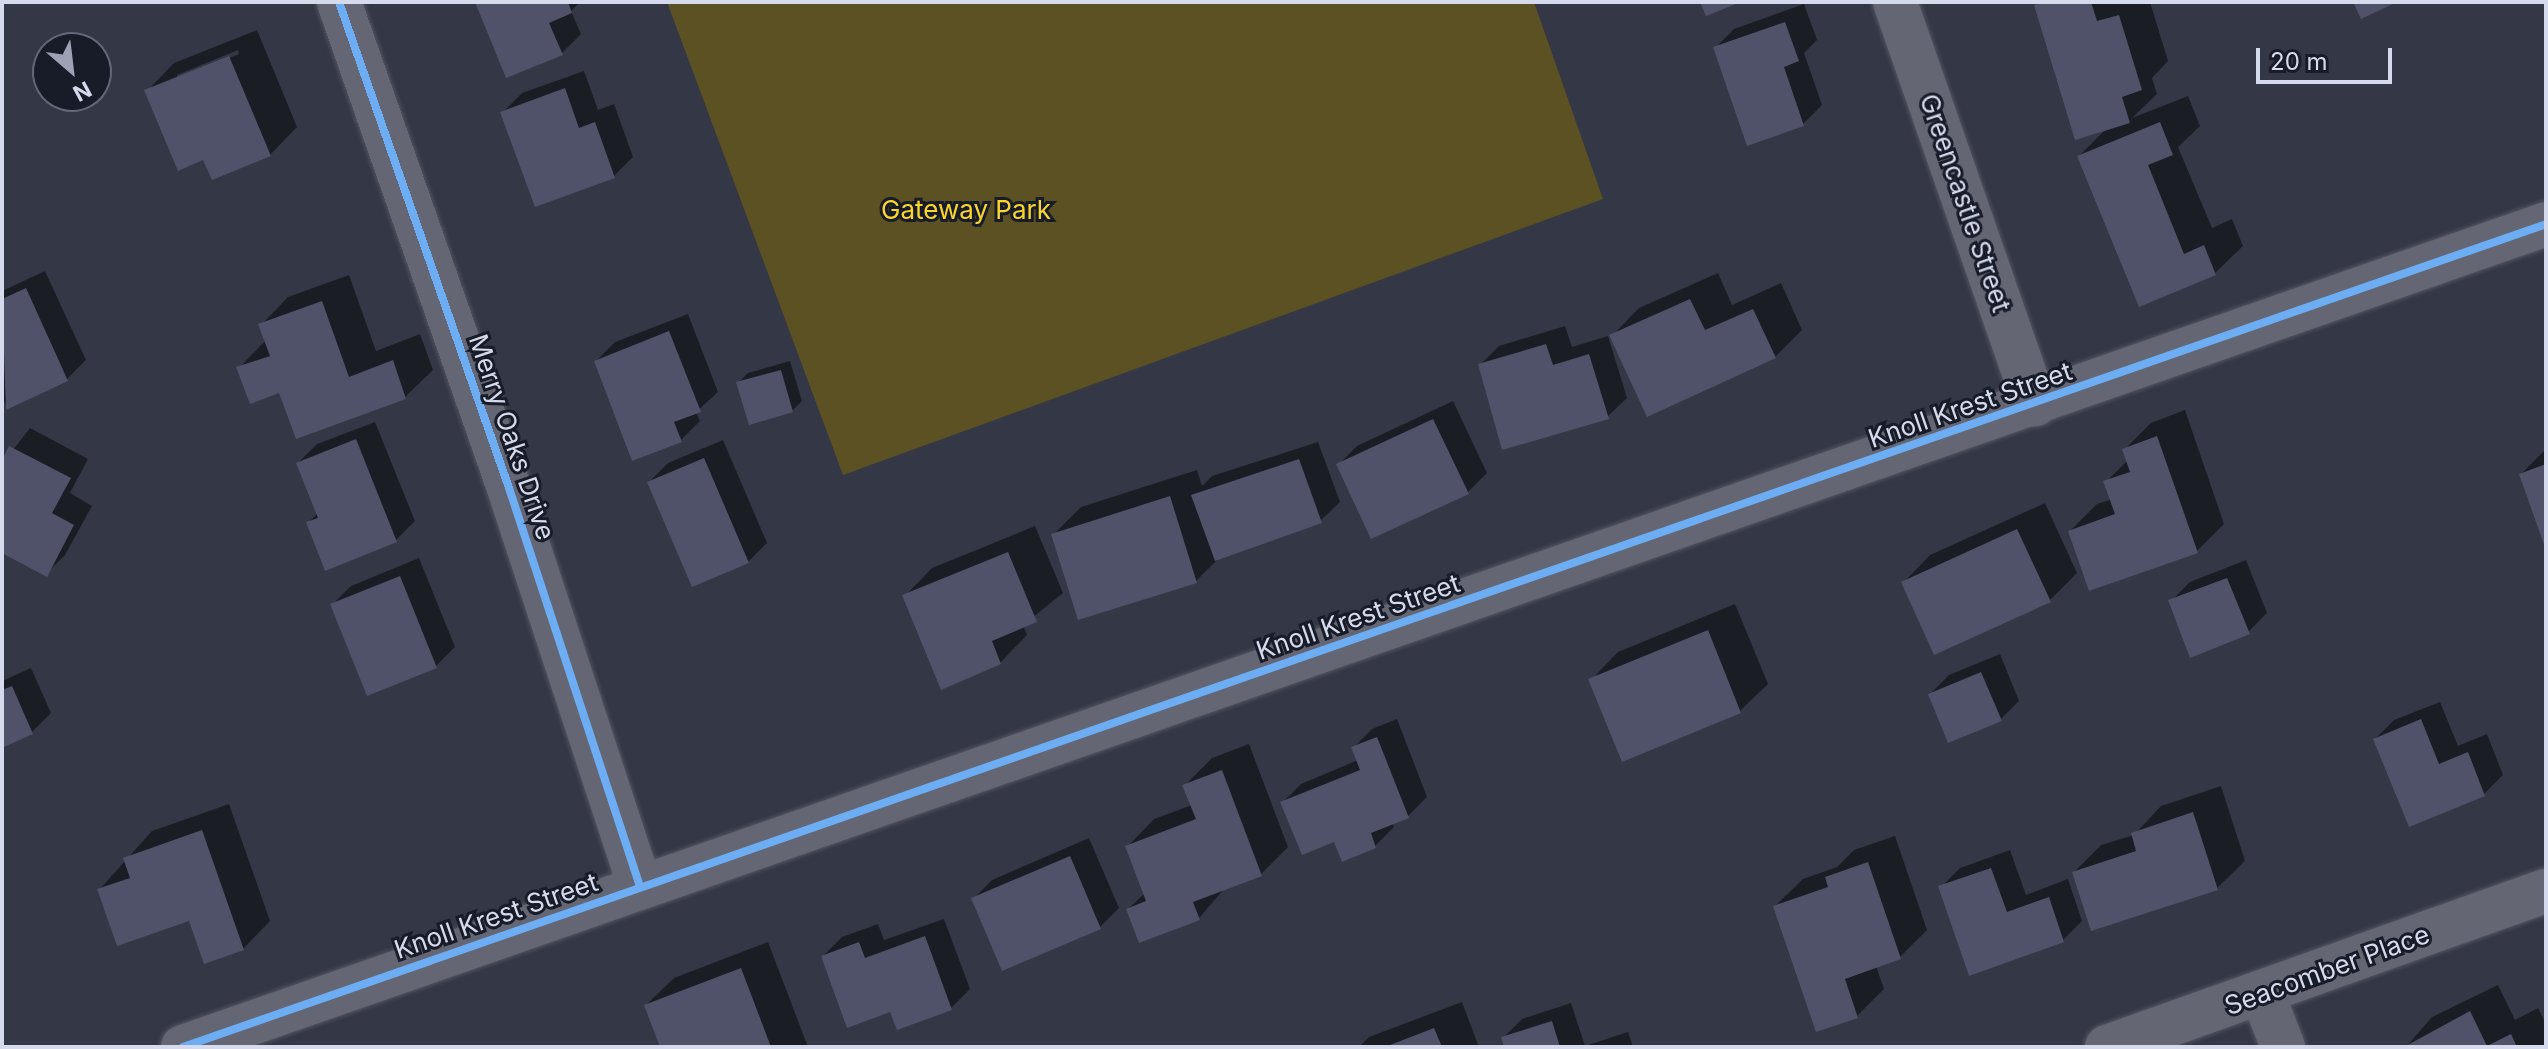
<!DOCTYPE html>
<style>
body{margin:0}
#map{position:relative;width:2548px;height:1049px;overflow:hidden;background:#343746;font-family:Inter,sans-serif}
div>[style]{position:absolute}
.green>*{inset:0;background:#5c5123}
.shadow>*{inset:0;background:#0007}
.building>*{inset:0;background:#50526a}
.roads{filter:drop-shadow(0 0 2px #525462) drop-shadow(0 0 2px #525462)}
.street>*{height:44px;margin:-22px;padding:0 22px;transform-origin:22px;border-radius:22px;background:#646773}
.cycleway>*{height:8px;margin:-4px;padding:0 4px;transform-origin:4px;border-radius:4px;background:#6dadf4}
span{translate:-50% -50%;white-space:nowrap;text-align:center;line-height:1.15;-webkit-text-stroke:6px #181b28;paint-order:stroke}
.street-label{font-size:26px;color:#d6daed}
.park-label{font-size:26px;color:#fad62c}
.frame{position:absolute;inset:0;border:4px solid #d6daed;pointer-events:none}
.north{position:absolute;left:32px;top:32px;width:80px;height:80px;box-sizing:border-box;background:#181b28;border:2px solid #646777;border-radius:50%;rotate:152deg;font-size:22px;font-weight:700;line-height:32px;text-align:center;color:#d6daed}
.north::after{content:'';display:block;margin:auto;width:28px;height:36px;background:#9da1b3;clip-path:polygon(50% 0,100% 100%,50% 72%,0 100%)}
.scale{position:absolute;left:2256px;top:48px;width:136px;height:36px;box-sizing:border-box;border:4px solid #d6daed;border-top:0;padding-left:10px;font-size:24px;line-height:28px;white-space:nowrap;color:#d6daed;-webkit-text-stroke:6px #181b28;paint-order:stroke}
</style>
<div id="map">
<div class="green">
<i style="clip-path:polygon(667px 2px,1534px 2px,1603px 199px,843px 475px)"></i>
</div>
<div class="shadow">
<i style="clip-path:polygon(477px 2px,580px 2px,571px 11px,581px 34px,562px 53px)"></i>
<i style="clip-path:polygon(2040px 2px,2150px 2px,2168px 61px,2152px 78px,2157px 94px,2132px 118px,2188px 96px,2200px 126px,2178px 147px,2212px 228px,2232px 219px,2243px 246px,2215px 273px,2140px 304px,2079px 156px,2107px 128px,2036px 6px)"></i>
<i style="clip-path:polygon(1804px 4px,1817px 40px,1804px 53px,1822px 105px,1803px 124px,1748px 143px,1715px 48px,1734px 29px)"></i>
<i style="clip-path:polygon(evenodd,257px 30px,297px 127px,270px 155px,204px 157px,147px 91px,174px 63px,257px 30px,238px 50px,239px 54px,177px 79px,177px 75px,238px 50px)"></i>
<i style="clip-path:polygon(584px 71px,598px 110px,614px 104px,633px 157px,614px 176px,536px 204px,503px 112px,522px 93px)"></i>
<i style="clip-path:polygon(45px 271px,86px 360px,67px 379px,7px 407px,2px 397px,2px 291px)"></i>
<i style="clip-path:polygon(1718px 273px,1732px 305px,1781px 283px,1802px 330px,1775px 357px,1612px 336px,1639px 308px)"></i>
<i style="clip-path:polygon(349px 275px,376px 351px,420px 334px,433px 370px,405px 397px,281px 391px,239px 368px,266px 340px,261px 325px,288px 297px)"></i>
<i style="clip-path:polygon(688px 314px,718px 392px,696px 412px,700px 421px,681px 440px,596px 361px,615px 342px)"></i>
<i style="clip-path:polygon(1565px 326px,1572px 347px,1608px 336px,1627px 398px,1607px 417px,1480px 365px,1499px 346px)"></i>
<i style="clip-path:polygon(790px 361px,802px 401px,792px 411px,738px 383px,748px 373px)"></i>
<i style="clip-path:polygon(1453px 401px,1487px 473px,1468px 492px,1338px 465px,1357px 446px)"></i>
<i style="clip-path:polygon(2185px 410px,2224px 524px,2197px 551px,2070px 531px,2097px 504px,2112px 499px,2106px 482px,2128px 460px,2124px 450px,2151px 423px)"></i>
<i style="clip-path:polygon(375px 422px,415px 521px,396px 540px,308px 523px,318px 513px,298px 463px,317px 444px)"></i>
<i style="clip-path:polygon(30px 428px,88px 459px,70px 493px,92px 506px,65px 555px,46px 574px,2px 551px,2px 464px)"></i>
<i style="clip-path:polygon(723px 440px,767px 543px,748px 562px,649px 482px,668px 463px)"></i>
<i style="clip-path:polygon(1318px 442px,1340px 502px,1320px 521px,1219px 558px,1196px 581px,1054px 534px,1081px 507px,1197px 470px,1202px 486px,1212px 476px)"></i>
<i style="clip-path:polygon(2546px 449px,2546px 545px,2521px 474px)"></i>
<i style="clip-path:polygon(2045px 503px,2077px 573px,2050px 600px,1903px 583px,1930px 555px)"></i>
<i style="clip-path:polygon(1035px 526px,1063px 593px,1023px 625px,1027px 635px,1000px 663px,905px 596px,932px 568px)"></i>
<i style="clip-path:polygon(419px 558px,455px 647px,436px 666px,332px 605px,351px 586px)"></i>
<i style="clip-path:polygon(2246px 560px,2267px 613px,2248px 632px,2171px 601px,2190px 582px)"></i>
<i style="clip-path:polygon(1735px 604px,1768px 684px,1740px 711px,1623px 759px,1591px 680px,1618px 652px)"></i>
<i style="clip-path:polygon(2000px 654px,2019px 701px,2000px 720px,1930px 694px,1949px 675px)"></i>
<i style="clip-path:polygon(31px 668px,51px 713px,32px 732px,2px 746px,2px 681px)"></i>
<i style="clip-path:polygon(2440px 702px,2458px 746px,2487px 734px,2503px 775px,2484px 794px,2375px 739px,2394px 720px)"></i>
<i style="clip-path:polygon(1397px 719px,1427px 797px,1408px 816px,1392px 822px,1394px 827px,1375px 846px,1335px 840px,1282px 803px,1301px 784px,1358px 760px,1353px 748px,1372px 729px)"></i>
<i style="clip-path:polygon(1249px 744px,1288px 847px,1261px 874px,1225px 888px,1199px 918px,1128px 909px,1145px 893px,1127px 847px,1154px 819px,1192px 805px,1184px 786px,1212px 758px)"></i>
<i style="clip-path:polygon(2221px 786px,2245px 861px,2217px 888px,2074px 872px,2101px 845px,2134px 835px,2161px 806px)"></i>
<i style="clip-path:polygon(229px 804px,270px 921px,243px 949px,190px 918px,99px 890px,152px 831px)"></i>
<i style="clip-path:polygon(1895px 836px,1927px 930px,1900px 957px,1876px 966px,1884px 989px,1857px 1016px,1775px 906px,1803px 879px,1837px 867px,1854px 850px)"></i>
<i style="clip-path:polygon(1089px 838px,1119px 908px,1100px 927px,1003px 968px,973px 899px,992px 880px)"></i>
<i style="clip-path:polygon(2010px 850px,2026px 895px,2068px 879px,2082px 921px,2063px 940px,1941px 887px,1960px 868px)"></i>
<i style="clip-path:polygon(944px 919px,970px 989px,951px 1008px,891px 1009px,823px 956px,842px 937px,878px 924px,884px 940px)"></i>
<i style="clip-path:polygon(768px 942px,808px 1047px,663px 1047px,646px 1005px,674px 978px)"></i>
<i style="clip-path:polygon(2498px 985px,2515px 1020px,2538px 1008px,2546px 1024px,2546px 1047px,2406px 1047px,2432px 1017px)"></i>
<i style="clip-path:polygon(1462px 1002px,1479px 1047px,1359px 1047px,1369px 1037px)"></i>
<i style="clip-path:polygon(1571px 1003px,1585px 1046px,1628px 1032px,1633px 1047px,1506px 1047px,1503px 1038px,1522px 1019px)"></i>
</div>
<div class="building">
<i style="clip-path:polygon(475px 2px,568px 2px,572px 13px,549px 23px,563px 55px,506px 78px)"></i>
<i style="clip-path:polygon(1700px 2px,1741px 2px,1706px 16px)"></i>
<i style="clip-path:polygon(2045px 2px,2091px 2px,2097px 21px,2119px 15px,2142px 90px,2122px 97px,2130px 123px,2075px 140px,2034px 5px)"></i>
<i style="clip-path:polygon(2353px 2px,2397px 2px,2361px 19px)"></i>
<i style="clip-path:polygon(1785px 22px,1799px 61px,1784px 67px,1804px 126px,1747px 146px,1713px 47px)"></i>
<i style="clip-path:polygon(229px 56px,271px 156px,212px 180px,203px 160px,178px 171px,144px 90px)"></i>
<i style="clip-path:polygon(565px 88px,579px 128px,595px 122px,615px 178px,535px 207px,500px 112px)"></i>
<i style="clip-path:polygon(2160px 122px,2173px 155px,2148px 165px,2184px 254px,2204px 245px,2216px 275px,2139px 307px,2077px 156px)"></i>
<i style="clip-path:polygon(26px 288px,68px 381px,6px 410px,2px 299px)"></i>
<i style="clip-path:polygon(1690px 299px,1705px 330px,1753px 309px,1776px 358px,1647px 417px,1609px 335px)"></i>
<i style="clip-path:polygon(322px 301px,349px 377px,393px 360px,406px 399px,296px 439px,279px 393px,250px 404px,236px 367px,270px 356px,258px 324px)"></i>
<i style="clip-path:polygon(669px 331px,701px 412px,674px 422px,682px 442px,632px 461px,594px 361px)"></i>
<i style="clip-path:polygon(1546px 344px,1553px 365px,1589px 354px,1609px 419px,1502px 450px,1478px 364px)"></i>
<i style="clip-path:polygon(781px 370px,793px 412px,749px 425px,736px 382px)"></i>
<i style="clip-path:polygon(1433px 419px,1469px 494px,1371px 539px,1336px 464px)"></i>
<i style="clip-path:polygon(2157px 436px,2198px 553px,2089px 591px,2068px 531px,2115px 514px,2103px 481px,2130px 472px,2122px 449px)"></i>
<i style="clip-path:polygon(356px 439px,397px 542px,325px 571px,306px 522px,318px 518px,296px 463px)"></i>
<i style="clip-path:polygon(9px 446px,71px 478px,52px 513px,74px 525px,47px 577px,2px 553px,2px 460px)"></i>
<i style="clip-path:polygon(704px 458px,749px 563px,692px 587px,647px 482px)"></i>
<i style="clip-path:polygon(1299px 459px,1322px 523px,1215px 561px,1191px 495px)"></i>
<i style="clip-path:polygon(2546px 464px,2546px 550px,2519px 474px)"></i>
<i style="clip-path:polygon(1170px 496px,1197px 583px,1078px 620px,1051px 534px)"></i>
<i style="clip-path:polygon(2017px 529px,2051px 602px,1934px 655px,1901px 582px)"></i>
<i style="clip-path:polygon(1008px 552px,1037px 622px,992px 641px,1001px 664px,941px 690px,902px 595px)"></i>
<i style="clip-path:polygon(400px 576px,437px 668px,367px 696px,330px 604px)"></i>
<i style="clip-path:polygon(2227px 578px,2250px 634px,2190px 658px,2168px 600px)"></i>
<i style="clip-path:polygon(1708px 630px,1741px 713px,1622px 762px,1588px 679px)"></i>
<i style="clip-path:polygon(1981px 672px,2002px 721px,1948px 743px,1928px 694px)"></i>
<i style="clip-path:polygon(12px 686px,33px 734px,2px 748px,2px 690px)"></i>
<i style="clip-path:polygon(2421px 719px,2439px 764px,2468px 752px,2485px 796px,2409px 827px,2373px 739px)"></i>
<i style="clip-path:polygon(1377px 737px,1409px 818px,1371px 833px,1376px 848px,1342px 862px,1334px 842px,1302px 855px,1280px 802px,1360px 770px,1351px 747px)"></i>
<i style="clip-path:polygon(1222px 770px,1262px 876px,1193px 902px,1200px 920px,1139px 943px,1126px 909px,1146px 901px,1125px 846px,1196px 819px,1182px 785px)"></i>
<i style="clip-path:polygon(2193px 812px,2218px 890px,2091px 931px,2072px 872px,2136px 851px,2131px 833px)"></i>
<i style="clip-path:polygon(202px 830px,244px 950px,204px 964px,189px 921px,117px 946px,97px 889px,130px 878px,123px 858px)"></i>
<i style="clip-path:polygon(1070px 856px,1101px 929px,1002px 971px,971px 898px)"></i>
<i style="clip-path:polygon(1868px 862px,1901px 959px,1845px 979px,1858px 1018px,1816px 1032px,1773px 906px,1828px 887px,1825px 877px)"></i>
<i style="clip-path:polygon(1991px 868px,2007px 912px,2049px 897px,2064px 942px,1969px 976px,1938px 886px)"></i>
<i style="clip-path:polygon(925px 936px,952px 1010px,897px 1030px,890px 1012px,847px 1028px,821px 956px,859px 942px,865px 958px)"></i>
<i style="clip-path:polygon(741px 968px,771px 1047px,660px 1047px,644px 1005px)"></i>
<i style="clip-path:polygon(2470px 1011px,2487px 1046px,2511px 1034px,2517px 1047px,2404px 1047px)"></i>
<i style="clip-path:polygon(1552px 1021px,1560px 1047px,1504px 1047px,1501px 1037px)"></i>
<i style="clip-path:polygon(1434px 1028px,1442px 1047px,1385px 1047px)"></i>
</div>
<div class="roads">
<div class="street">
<i style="left:339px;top:2px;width:515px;rotate:70.72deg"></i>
<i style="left:509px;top:488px;width:420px;rotate:71.8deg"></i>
<i style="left:1895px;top:2px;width:426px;rotate:70.8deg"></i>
<i style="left:2262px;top:993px;width:58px;rotate:68.7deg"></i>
<i style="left:183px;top:1047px;width:2502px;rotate:-19.2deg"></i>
<i style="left:2107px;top:1047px;width:466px;rotate:-19.6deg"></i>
</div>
</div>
<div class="cycleway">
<i style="left:339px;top:2px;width:515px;rotate:70.72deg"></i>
<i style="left:509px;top:488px;width:420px;rotate:71.8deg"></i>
<i style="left:183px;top:1047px;width:2502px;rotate:-19.2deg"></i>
</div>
<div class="street-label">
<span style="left:1965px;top:203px;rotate:71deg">Greencastle Street</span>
<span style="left:1970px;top:405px;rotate:-19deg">Knoll Krest Street</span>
<span style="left:512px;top:437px;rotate:71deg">Merry Oaks Drive</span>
<span style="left:1358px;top:617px;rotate:-19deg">Knoll Krest Street</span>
<span style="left:496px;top:916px;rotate:-19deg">Knoll Krest Street</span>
<span style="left:2327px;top:970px;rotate:-20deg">Seacomber Place</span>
</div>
<div class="park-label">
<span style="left:966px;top:210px">Gateway Park</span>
</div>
<div class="frame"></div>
<div class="north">N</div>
<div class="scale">20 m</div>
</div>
